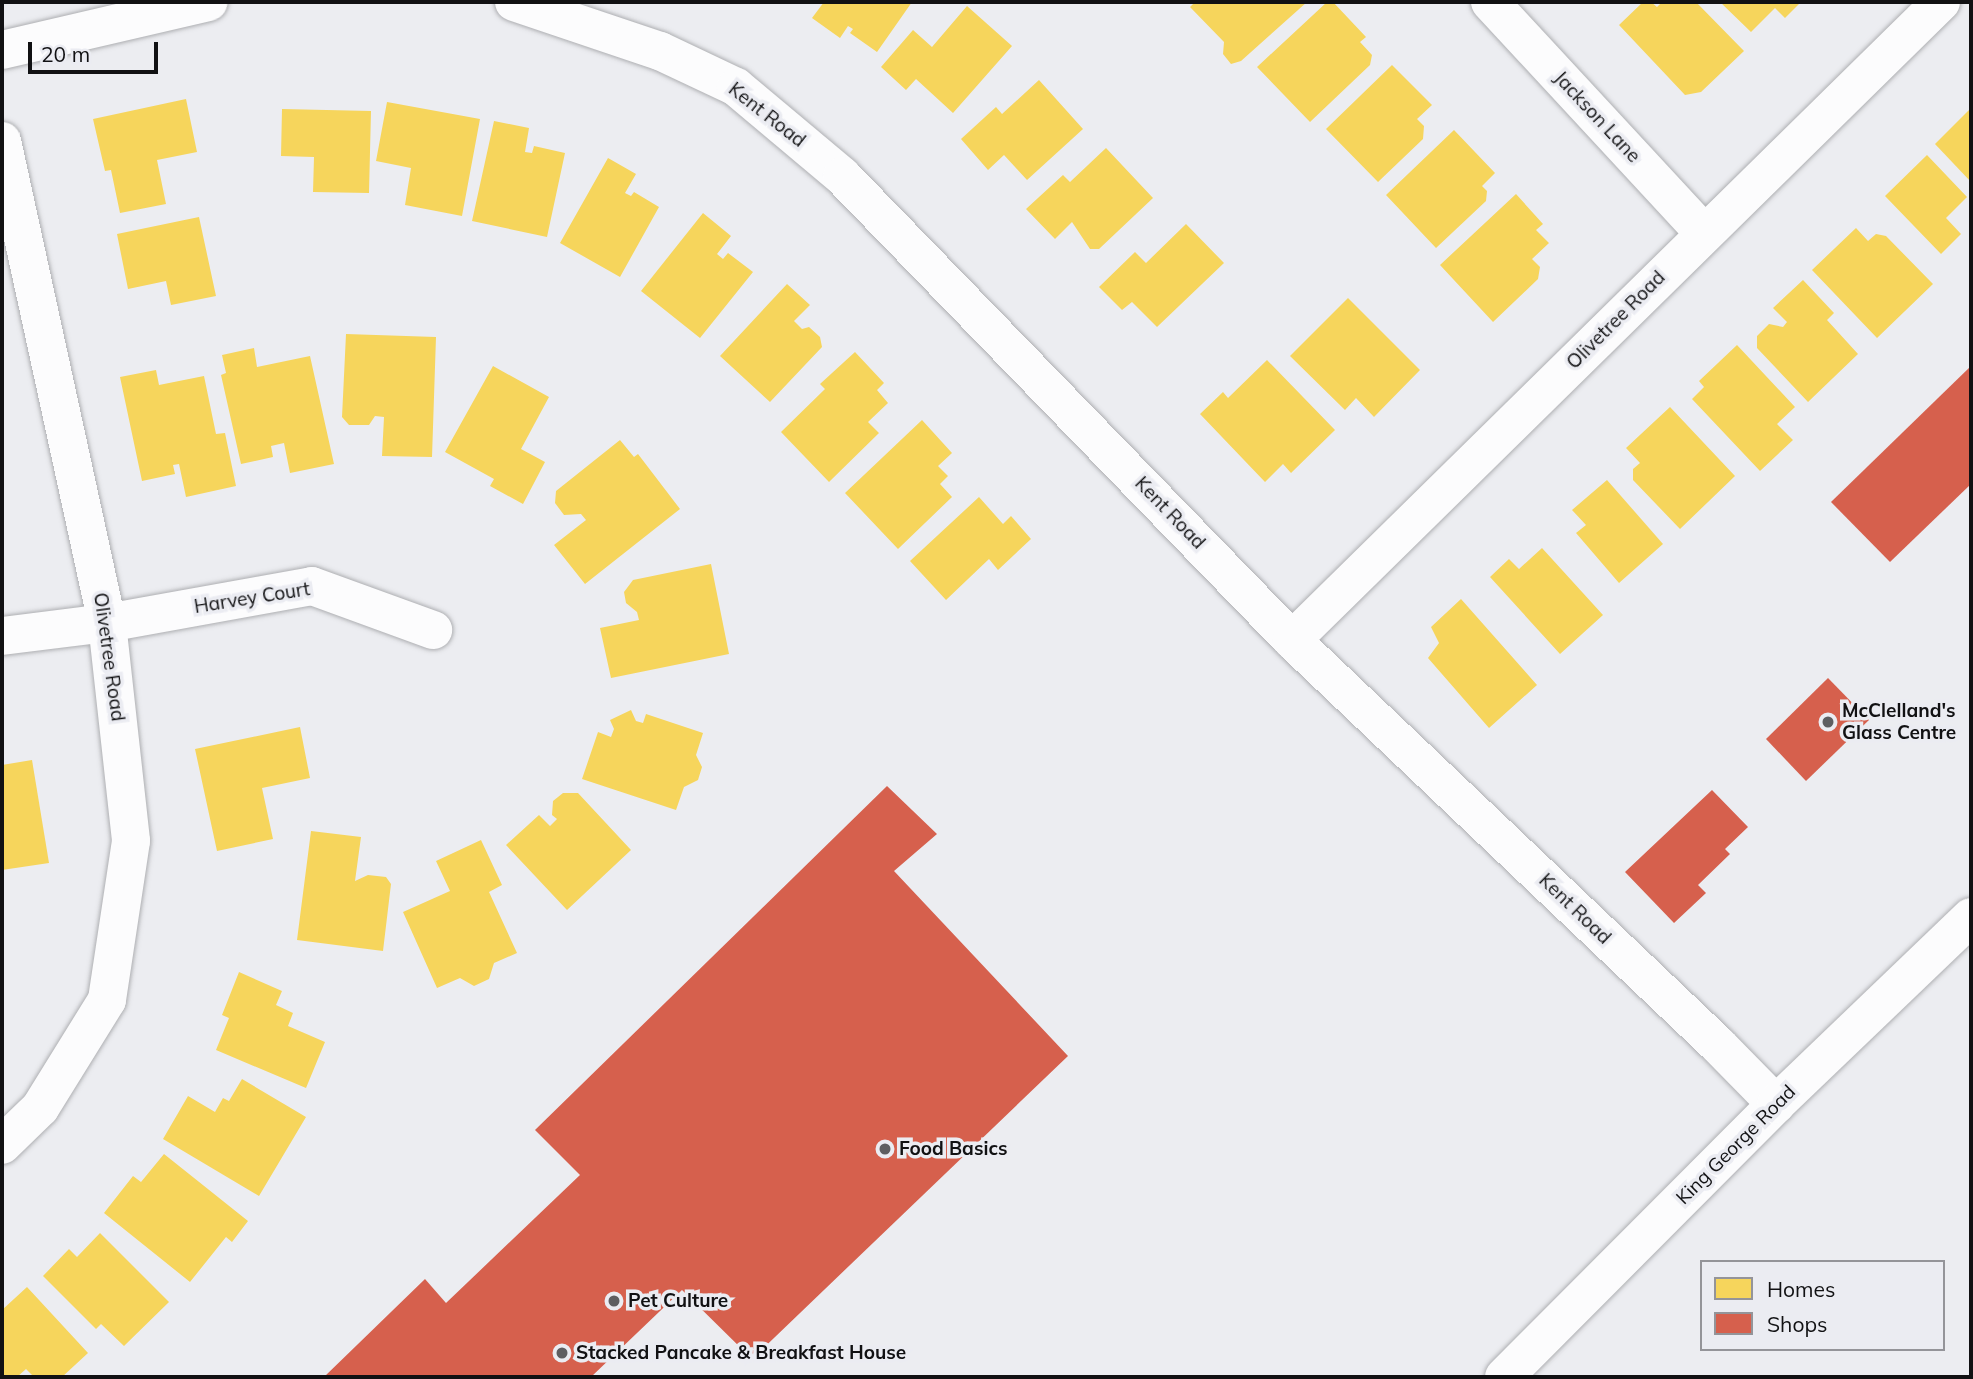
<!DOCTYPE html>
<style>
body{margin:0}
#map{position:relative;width:1973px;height:1379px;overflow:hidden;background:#ecedf1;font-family:Mulish,sans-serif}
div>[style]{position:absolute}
.homes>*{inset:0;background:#f6d55c}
.shops>*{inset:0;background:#d6604d}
.roads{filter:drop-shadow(0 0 2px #aeafb2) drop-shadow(0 0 2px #aeafb2)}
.minor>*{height:38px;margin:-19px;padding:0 19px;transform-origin:19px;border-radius:19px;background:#fcfcfd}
.primary>*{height:38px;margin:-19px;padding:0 19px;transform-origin:19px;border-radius:19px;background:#fcfcfd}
.dots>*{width:19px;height:19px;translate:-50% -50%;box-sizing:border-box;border:4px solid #ebecf2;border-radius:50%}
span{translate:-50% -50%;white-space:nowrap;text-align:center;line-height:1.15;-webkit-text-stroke:7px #ebecf2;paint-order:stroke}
.street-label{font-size:19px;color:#111113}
.poi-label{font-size:19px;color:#111113;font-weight:700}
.left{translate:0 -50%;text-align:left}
.frame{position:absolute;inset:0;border:4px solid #111113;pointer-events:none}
.legend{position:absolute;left:1700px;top:1260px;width:245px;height:91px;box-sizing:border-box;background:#ebecf2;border:2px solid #949499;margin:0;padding:9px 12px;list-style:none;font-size:21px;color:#111113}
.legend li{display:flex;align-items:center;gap:14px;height:35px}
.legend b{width:35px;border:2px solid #949499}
.scale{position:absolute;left:28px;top:42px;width:130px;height:32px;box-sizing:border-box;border:4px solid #111113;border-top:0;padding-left:9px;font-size:21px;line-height:24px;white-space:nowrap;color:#111113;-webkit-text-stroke:5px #ebecf2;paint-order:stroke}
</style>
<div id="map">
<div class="homes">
<i style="clip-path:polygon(824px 2px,912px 2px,877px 52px,850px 33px,853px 29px,848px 26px,840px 38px,812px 18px)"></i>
<i style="clip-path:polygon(1195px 2px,1307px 2px,1241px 61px,1231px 64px,1223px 54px,1224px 42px,1190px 7px)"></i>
<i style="clip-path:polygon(1327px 2px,1333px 2px,1366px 37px,1360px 42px,1372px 55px,1370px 65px,1310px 122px,1257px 67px)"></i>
<i style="clip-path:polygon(1643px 2px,1651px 2px,1657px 7px,1662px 2px,1696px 2px,1744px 51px,1701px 92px,1685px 95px,1619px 25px)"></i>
<i style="clip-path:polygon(1720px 2px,1801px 2px,1785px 18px,1775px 8px,1751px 32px)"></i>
<i style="clip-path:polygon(967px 6px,1012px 46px,953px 113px,916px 79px,906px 90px,881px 67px,913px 30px,932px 47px)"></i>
<i style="clip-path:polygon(1392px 65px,1432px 105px,1417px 119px,1424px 126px,1423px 139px,1378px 182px,1326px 129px)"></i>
<i style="clip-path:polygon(1039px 80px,1083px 129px,1027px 180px,1004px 155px,988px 170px,961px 139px,996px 107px,1002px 114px)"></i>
<i style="clip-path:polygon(186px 99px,197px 152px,157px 160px,166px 204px,120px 213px,111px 170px,105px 171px,93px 119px)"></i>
<i style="clip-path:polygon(387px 102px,480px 119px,462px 216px,405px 205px,411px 168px,376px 161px)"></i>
<i style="clip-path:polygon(1971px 108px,1971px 182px,1935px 144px)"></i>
<i style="clip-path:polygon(282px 109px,371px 111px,369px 193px,313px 192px,314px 157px,281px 156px)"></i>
<i style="clip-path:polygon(494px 121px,529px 128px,525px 152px,532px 153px,534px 146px,565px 153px,547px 237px,472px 221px)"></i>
<i style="clip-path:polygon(1454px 130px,1495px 173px,1482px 186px,1487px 191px,1486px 201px,1436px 248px,1386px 195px)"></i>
<i style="clip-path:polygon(1106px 148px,1153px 198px,1099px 249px,1090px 249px,1072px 222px,1055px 239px,1026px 209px,1063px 175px,1070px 182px)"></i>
<i style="clip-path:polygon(1927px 155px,1967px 197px,1946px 218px,1961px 234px,1941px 254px,1885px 196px)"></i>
<i style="clip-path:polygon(608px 158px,636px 174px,625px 193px,631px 196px,634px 192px,659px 207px,620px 277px,560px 243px)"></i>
<i style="clip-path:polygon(1516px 194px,1543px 224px,1536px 230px,1549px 243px,1532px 259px,1540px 267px,1538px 279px,1493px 322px,1440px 265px)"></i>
<i style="clip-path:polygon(703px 213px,731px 236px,717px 254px,723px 259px,728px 253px,753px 272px,700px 338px,641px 291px)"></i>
<i style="clip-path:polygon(199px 217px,216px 296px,171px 305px,166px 281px,128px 289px,117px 234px)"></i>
<i style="clip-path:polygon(1186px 224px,1224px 263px,1157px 327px,1132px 302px,1122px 310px,1099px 287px,1135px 252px,1146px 263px)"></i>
<i style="clip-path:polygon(1856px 228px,1868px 241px,1876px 234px,1886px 236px,1933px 284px,1877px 338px,1812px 270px)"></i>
<i style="clip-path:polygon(1803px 280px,1834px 313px,1827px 320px,1858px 354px,1808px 402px,1757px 348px,1757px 336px,1769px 324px,1783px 327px,1787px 322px,1773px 308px)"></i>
<i style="clip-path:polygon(787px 284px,810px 305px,794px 321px,802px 329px,809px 327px,820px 337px,822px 347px,770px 402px,720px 356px)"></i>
<i style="clip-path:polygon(1348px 298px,1420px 370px,1374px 417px,1356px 398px,1345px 410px,1290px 356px)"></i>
<i style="clip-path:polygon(346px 334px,436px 337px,432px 457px,382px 456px,384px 417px,375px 416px,369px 425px,349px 425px,342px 417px)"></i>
<i style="clip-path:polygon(1737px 345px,1795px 407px,1777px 424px,1793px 440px,1760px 471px,1692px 399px,1704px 387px,1699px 381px)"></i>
<i style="clip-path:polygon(254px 348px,257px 367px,310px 356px,334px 464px,290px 473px,284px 443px,271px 446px,273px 457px,241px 464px,221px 375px,226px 373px,222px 355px)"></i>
<i style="clip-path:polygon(855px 352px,884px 383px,877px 390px,888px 403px,868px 422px,879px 433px,829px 482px,781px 432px,825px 389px,820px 384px)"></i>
<i style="clip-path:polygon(1267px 360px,1335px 430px,1291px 473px,1283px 464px,1265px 482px,1200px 414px,1223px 392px,1228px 398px)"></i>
<i style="clip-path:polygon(493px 366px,549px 397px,521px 449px,545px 462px,523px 504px,490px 486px,494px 479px,445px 452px)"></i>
<i style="clip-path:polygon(156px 370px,159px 385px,204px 376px,216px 434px,225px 433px,236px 486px,186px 497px,179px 464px,173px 465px,175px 474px,142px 481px,120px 377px)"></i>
<i style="clip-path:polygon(1670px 407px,1735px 476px,1680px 529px,1633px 480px,1633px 469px,1640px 463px,1626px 448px)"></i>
<i style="clip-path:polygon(922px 420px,952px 453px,938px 466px,948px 476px,940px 484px,952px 497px,898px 549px,845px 493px)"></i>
<i style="clip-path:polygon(620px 440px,634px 457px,638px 454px,680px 509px,585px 584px,554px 545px,586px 520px,581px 514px,564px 515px,555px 503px,556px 491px)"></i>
<i style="clip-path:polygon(1607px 480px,1663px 544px,1619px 583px,1576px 533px,1586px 525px,1572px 510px)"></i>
<i style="clip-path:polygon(979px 497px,1003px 524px,1011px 516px,1031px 539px,998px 570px,989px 559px,946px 600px,910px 561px)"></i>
<i style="clip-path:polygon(1542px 548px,1603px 615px,1560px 654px,1490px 577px,1509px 559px,1519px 569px)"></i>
<i style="clip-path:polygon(711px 564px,729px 654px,611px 678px,600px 628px,639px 620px,637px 612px,626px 603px,624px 592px,633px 580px)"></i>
<i style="clip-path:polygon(1461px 599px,1537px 685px,1489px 728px,1428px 658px,1439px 643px,1431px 627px)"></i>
<i style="clip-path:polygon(631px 710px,636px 721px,643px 723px,646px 714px,703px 733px,696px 755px,702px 767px,698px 780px,684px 787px,676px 810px,582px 779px,598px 732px,611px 737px,614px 729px,610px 720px)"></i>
<i style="clip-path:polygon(300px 727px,310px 778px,262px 788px,273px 839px,217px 851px,195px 749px)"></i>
<i style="clip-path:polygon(32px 760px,49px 863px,2px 870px,2px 765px)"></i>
<i style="clip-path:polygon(563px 793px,578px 793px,631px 850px,567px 910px,506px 845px,539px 815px,550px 826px,557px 819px,552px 815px,553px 801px)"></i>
<i style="clip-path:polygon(311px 831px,361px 837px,355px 881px,368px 875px,386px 877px,391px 884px,383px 951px,297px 940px)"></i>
<i style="clip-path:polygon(481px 840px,502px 885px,489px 892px,517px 953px,494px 963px,489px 979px,474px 986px,460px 978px,437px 988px,403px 912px,450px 891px,436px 861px)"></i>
<i style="clip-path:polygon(239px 972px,282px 991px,276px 1005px,293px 1013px,288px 1026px,325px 1042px,306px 1088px,216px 1050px,229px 1018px,222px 1015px)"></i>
<i style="clip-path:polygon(242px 1079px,306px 1117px,259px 1196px,163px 1139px,188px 1096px,215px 1112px,223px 1098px,229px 1101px)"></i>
<i style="clip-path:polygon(164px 1154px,248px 1221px,232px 1242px,226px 1237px,190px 1282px,104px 1213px,133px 1176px,141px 1182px)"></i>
<i style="clip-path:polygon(100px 1233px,169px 1302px,124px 1346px,101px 1324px,96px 1329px,43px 1276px,69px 1249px,77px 1257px)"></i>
<i style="clip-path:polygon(27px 1287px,88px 1353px,62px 1377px,34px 1377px,26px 1369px,17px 1377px,2px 1377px,2px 1310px)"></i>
</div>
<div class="shops">
<i style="clip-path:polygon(1971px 366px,1971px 484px,1890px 562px,1831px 502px)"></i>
<i style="clip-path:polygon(1828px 678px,1869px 720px,1806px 781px,1766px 739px)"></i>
<i style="clip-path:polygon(887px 786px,937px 834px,894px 871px,1068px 1056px,752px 1359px,682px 1290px,591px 1377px,324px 1377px,425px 1279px,446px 1303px,580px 1175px,535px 1130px)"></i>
<i style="clip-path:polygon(1712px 790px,1748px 827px,1725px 849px,1730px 854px,1698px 885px,1706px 893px,1674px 923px,1625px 872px)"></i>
</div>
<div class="roads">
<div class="minor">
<i style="left:514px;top:2px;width:154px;rotate:18.6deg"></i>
<i style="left:660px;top:51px;width:84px;rotate:25.3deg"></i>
<i style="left:736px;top:87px;width:138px;rotate:40deg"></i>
<i style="left:842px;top:176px;width:646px;rotate:45.88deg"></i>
<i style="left:1292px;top:640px;width:588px;rotate:43.55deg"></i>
<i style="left:1718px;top:1045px;width:83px;rotate:45.5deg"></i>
<i style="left:1490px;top:2px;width:315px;rotate:47.2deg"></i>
<i style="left:2px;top:50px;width:212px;rotate:-13.1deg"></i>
<i style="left:2px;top:141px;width:493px;rotate:77.7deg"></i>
<i style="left:107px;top:623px;width:219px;rotate:83.7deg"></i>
<i style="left:131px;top:841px;width:161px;rotate:98.6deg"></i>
<i style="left:107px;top:1000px;width:127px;rotate:121.8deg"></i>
<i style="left:40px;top:1108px;width:53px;rotate:135.8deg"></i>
<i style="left:2px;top:636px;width:106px;rotate:-7.1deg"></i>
<i style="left:107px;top:623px;width:208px;rotate:-10.2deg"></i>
<i style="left:312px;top:586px;width:129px;rotate:20deg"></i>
<i style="left:1292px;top:640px;width:910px;rotate:-44.51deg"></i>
</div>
<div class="primary">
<i style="left:1504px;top:1377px;width:385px;rotate:-45.1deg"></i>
<i style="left:1776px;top:1104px;width:270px;rotate:-43.8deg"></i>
</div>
</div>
<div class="dots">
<i style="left:1828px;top:722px;background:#5e5e61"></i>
<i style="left:885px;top:1149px;background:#5e5e61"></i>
<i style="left:614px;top:1301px;background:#5e5e61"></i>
<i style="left:562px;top:1353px;background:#5e5e61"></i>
</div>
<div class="street-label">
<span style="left:767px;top:115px;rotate:38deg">Kent Road</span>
<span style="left:1597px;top:117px;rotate:47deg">Jackson Lane</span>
<span style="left:1616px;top:320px;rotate:-45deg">Olivetree Road</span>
<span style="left:1170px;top:513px;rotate:46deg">Kent Road</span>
<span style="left:252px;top:598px;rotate:-9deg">Harvey Court</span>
<span style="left:109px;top:657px;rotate:82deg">Olivetree Road</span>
<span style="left:1575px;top:909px;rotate:44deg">Kent Road</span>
<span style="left:1736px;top:1145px;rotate:-45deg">King George Road</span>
</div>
<div class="poi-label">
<span class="left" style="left:1842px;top:722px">McClelland's<br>Glass Centre</span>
<span class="left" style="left:899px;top:1149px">Food Basics</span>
<span class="left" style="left:628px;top:1301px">Pet Culture</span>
<span class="left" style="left:576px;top:1353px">Stacked Pancake &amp; Breakfast House</span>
</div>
<div class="frame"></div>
<ul class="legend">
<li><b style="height:19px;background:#f6d55c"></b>Homes</li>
<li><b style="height:19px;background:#d6604d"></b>Shops</li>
</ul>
<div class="scale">20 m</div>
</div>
